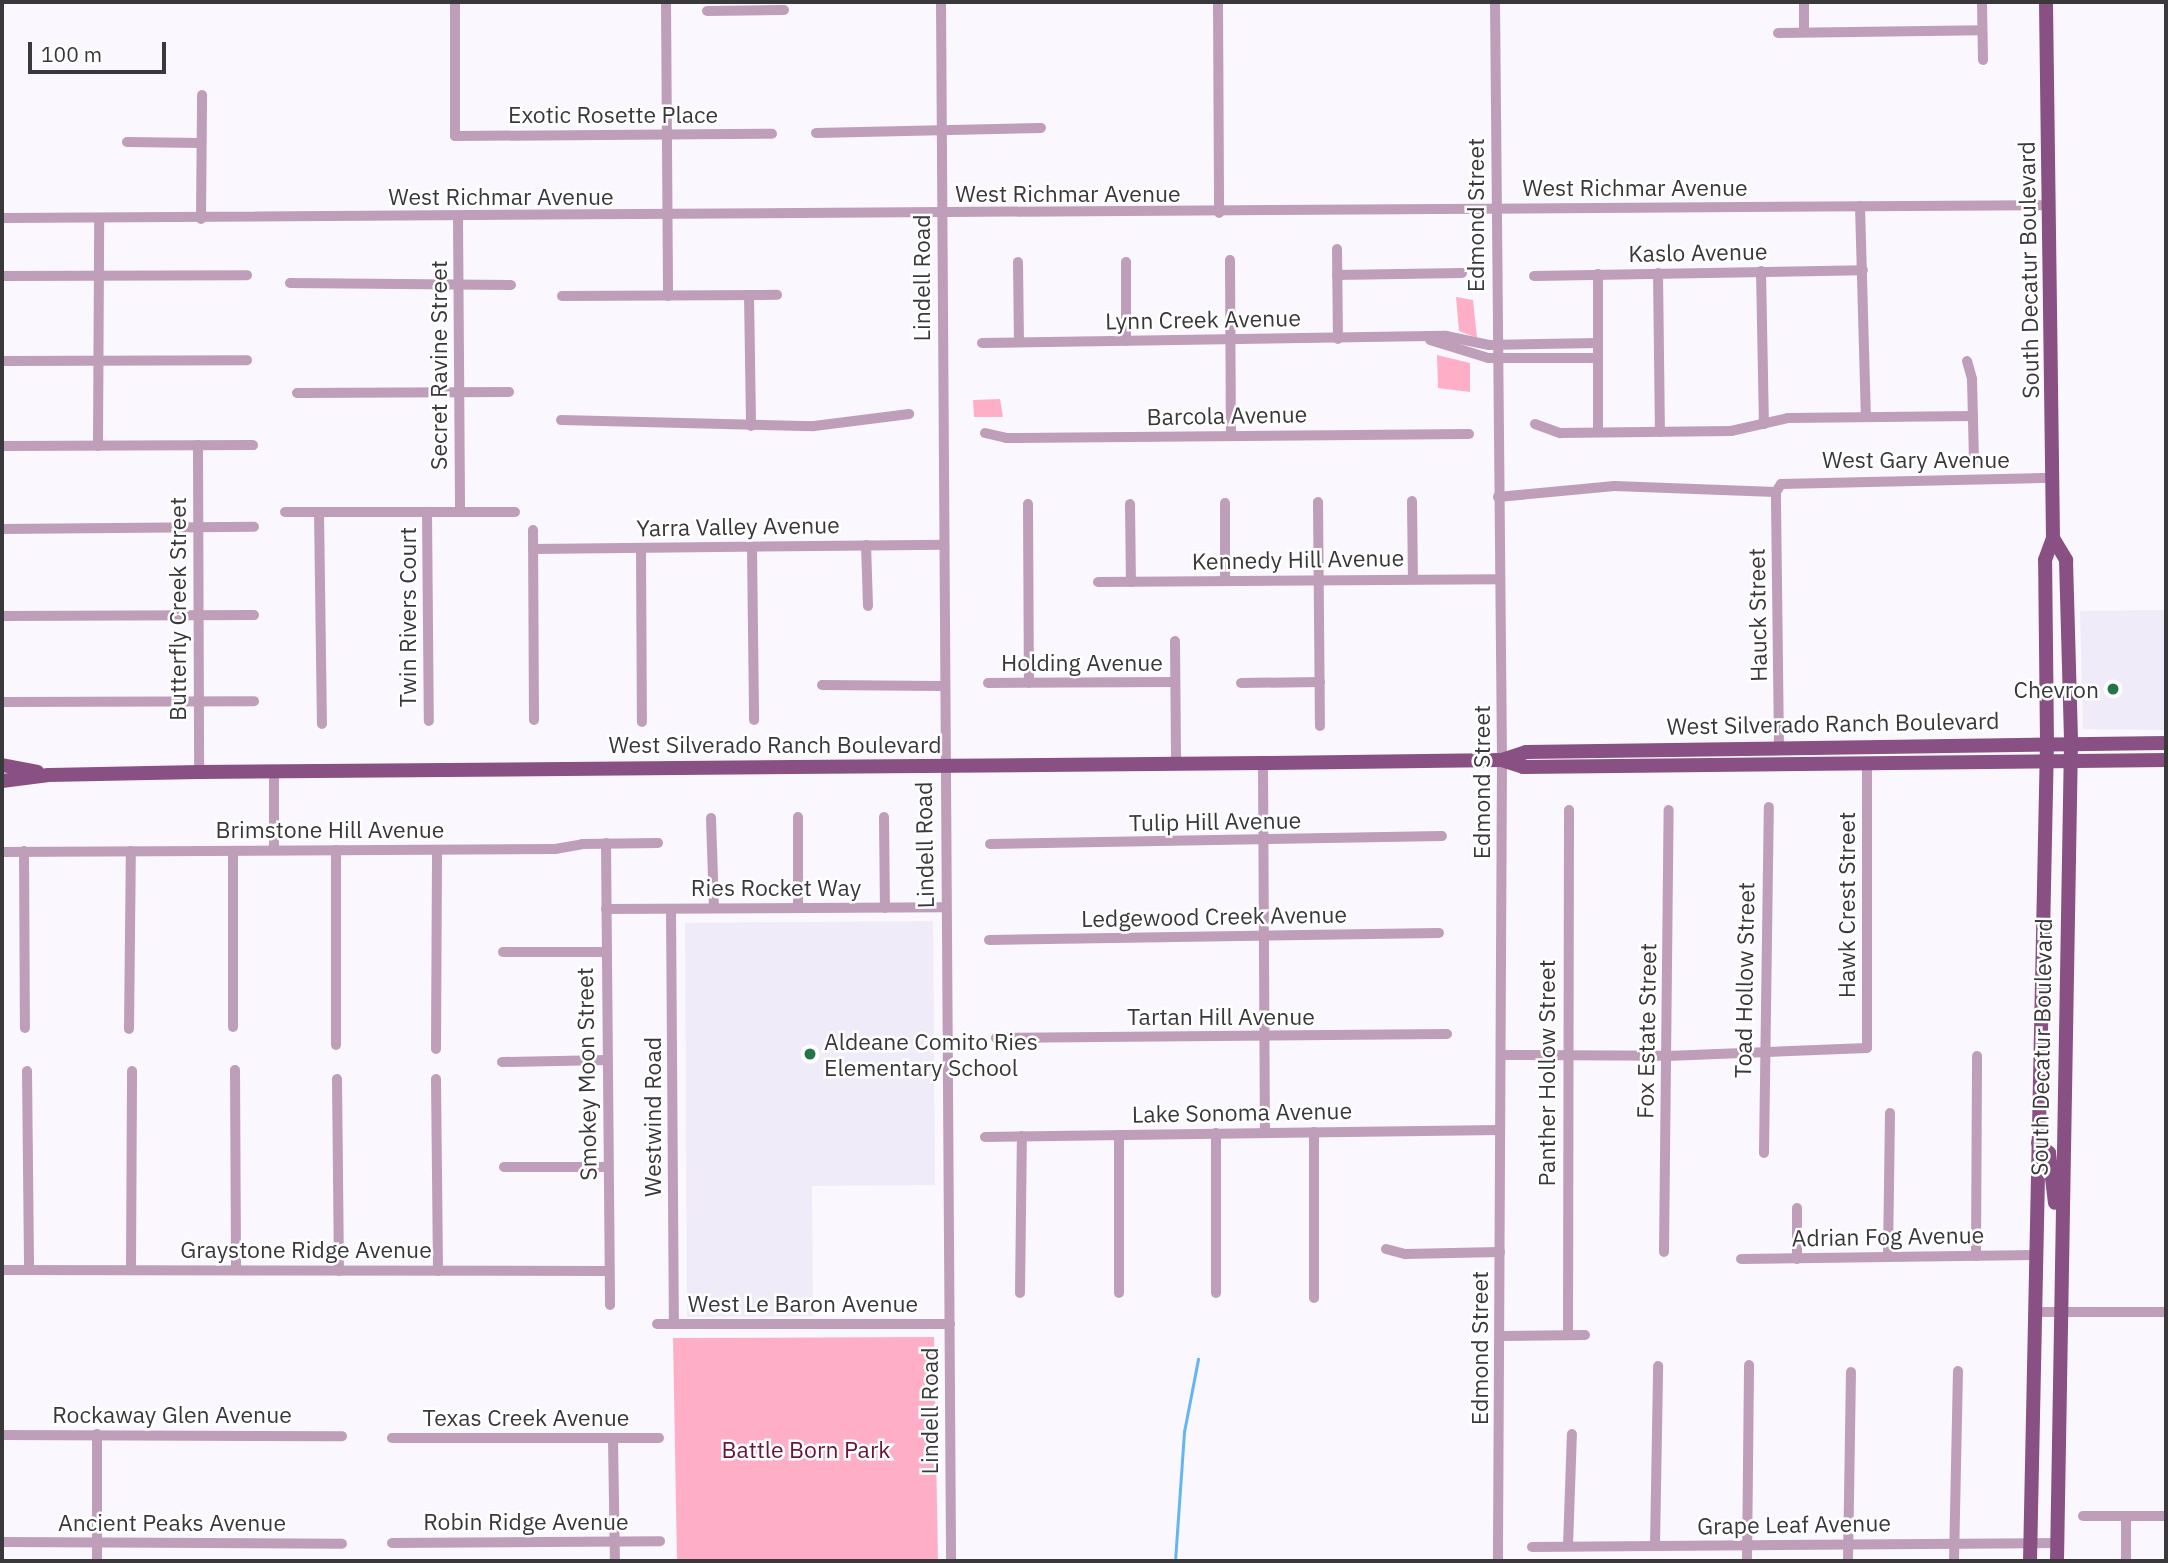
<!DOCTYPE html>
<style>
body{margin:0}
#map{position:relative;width:2168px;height:1563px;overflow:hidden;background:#faf7ff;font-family:"IBM Plex Sans",sans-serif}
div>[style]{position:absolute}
.built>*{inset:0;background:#f0ebf9}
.green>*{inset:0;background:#feafc7}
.stream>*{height:2.5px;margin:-1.25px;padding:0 1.25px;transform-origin:1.25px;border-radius:1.25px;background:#63b6f3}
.minor>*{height:10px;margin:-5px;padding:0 5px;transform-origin:5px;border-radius:5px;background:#be9eb9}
.major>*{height:14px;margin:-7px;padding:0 7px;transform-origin:7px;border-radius:7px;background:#895183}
.dots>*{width:19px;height:19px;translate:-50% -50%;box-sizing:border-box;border:4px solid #fff;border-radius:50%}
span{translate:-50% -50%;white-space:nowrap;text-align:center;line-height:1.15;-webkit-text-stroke:5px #fff;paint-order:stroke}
.street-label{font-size:23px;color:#39383b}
.poi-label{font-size:23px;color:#39383b}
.right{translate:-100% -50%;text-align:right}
.left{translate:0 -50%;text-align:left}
.park-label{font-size:23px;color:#681538}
.frame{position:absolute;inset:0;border:4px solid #39383b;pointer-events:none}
.scale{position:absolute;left:28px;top:42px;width:138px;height:32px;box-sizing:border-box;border:4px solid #39383b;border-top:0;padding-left:9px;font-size:21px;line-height:24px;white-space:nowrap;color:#39383b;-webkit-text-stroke:5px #fff;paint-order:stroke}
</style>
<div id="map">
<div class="built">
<i style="clip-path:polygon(2166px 610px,2166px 730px,2083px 729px,2080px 611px)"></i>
<i style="clip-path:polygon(933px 921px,935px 1185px,812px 1186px,813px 1316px,687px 1317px,685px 923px)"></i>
</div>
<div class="green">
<i style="clip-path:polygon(1456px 297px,1473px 300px,1477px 338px,1459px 331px)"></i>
<i style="clip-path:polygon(1437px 355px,1470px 363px,1470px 392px,1438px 388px)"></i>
<i style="clip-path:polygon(1000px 399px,1003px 417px,974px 417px,973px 400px)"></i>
<i style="clip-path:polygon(934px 1337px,938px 1561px,677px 1561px,673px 1338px)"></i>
</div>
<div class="stream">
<i style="left:1175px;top:1561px;width:129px;rotate:-86deg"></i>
<i style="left:1184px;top:1432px;width:74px;rotate:-79.1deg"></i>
</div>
<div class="minor">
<i style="left:455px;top:2px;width:134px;rotate:90deg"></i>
<i style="left:455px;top:136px;width:317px;rotate:-0.4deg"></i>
<i style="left:666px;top:2px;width:294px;rotate:89.6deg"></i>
<i style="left:941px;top:2px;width:1559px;rotate:89.63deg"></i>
<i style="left:1218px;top:2px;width:211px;rotate:89.7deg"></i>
<i style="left:1495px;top:2px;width:758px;rotate:89.47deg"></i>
<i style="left:1502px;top:760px;width:801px;rotate:90.29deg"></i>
<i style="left:1804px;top:2px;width:30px;rotate:90deg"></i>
<i style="left:1982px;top:2px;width:58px;rotate:89deg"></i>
<i style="left:707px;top:11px;width:77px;rotate:-0.7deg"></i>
<i style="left:1778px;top:33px;width:204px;rotate:-0.8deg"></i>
<i style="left:816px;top:133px;width:225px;rotate:-1.3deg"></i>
<i style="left:127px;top:142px;width:74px;rotate:0.8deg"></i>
<i style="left:1860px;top:206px;width:211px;rotate:88.4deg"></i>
<i style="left:458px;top:217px;width:295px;rotate:89.6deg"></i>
<i style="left:2px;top:218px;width:2048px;rotate:-0.36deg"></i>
<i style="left:201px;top:219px;width:124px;rotate:-89.5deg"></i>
<i style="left:1337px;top:249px;width:90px;rotate:89.4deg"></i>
<i style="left:1230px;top:260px;width:176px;rotate:89.7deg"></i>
<i style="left:1018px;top:262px;width:80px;rotate:89.3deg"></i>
<i style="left:1126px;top:262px;width:79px;rotate:90deg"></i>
<i style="left:1761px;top:271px;width:153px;rotate:88.9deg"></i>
<i style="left:1658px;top:273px;width:159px;rotate:89.3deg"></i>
<i style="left:1598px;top:274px;width:158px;rotate:90deg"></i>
<i style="left:1337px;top:275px;width:125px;rotate:-0.9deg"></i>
<i style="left:2px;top:276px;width:245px;rotate:-0.2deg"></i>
<i style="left:1534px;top:276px;width:329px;rotate:-1deg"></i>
<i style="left:290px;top:283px;width:221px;rotate:0.5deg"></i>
<i style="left:749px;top:295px;width:131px;rotate:89.1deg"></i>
<i style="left:562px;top:296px;width:215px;rotate:-0.3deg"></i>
<i style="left:1430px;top:340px;width:61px;rotate:17.2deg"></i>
<i style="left:1488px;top:358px;width:110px"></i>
<i style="left:982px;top:343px;width:464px;rotate:-0.9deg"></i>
<i style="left:1446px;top:336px;width:44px;rotate:11.8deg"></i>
<i style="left:1489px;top:345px;width:109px;rotate:-1.1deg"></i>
<i style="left:2px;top:361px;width:245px;rotate:-0.2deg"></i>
<i style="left:1967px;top:361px;width:19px;rotate:74deg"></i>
<i style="left:1972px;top:379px;width:82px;rotate:88.6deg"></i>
<i style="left:297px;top:393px;width:212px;rotate:-0.3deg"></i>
<i style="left:561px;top:420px;width:253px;rotate:1.4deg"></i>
<i style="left:814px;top:426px;width:96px;rotate:-7.2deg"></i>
<i style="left:1535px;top:424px;width:27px;rotate:20deg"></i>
<i style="left:1560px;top:433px;width:171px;rotate:-0.7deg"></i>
<i style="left:1731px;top:431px;width:58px;rotate:-12.8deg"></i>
<i style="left:1788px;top:418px;width:185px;rotate:-0.6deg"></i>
<i style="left:985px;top:433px;width:22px;rotate:13deg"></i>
<i style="left:1006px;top:438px;width:463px;rotate:-0.5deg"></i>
<i style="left:198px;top:445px;width:327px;rotate:89.8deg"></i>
<i style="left:2px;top:446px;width:251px;rotate:-0.2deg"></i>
<i style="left:98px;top:446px;width:228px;rotate:-89.7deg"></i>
<i style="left:1498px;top:497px;width:117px;rotate:-5.4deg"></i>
<i style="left:1614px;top:486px;width:162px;rotate:2.1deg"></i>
<i style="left:1412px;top:501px;width:78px;rotate:89.3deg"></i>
<i style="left:1318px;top:502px;width:224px;rotate:89.5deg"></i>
<i style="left:1225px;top:503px;width:78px;rotate:90deg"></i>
<i style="left:1028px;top:504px;width:179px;rotate:89.7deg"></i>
<i style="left:1130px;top:504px;width:78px;rotate:89.3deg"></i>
<i style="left:285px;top:512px;width:230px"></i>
<i style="left:319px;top:512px;width:212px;rotate:89.2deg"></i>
<i style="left:427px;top:512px;width:209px;rotate:89.5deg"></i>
<i style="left:3px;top:529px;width:251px;rotate:-0.5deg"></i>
<i style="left:533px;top:530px;width:190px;rotate:89.7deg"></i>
<i style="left:866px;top:545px;width:61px;rotate:88.1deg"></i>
<i style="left:641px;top:548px;width:174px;rotate:89.7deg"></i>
<i style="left:752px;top:548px;width:172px;rotate:89.3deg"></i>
<i style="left:533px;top:549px;width:411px;rotate:-0.6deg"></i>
<i style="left:1098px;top:582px;width:401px;rotate:-0.4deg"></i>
<i style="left:2px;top:616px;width:252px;rotate:-0.2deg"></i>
<i style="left:1175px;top:641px;width:123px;rotate:89.5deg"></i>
<i style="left:988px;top:683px;width:187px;rotate:-0.3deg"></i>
<i style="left:1241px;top:683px;width:79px;rotate:-0.7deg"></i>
<i style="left:822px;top:685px;width:120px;rotate:0.5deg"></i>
<i style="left:4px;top:702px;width:250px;rotate:-0.2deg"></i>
<i style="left:1779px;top:747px;width:255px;rotate:-90.7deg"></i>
<i style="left:1776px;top:492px;width:9px;rotate:-58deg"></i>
<i style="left:1781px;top:484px;width:272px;rotate:-1.3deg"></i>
<i style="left:1263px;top:763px;width:370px;rotate:89.7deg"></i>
<i style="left:274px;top:771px;width:79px;rotate:90deg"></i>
<i style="left:798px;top:817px;width:91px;rotate:90deg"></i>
<i style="left:884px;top:817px;width:91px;rotate:89.4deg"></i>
<i style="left:711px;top:818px;width:90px;rotate:88.1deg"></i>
<i style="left:606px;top:843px;width:462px;rotate:89.5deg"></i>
<i style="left:990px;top:844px;width:452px;rotate:-1deg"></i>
<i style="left:336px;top:850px;width:195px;rotate:90deg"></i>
<i style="left:24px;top:851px;width:177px;rotate:89.7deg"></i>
<i style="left:2px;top:852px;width:553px;rotate:-0.31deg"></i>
<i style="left:555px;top:849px;width:27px;rotate:-10deg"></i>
<i style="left:582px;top:844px;width:76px;rotate:-0.8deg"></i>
<i style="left:606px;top:909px;width:340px;rotate:-0.3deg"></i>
<i style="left:671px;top:909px;width:415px;rotate:89.6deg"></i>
<i style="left:989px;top:940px;width:450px;rotate:-0.9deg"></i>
<i style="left:503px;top:952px;width:103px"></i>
<i style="left:233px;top:1027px;width:176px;rotate:-90deg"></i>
<i style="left:129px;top:1029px;width:178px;rotate:-89.4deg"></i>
<i style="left:996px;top:1038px;width:451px;rotate:-0.5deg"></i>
<i style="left:436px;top:1049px;width:199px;rotate:-89.7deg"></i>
<i style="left:1503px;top:1055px;width:164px;rotate:0.3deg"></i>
<i style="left:1667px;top:1056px;width:200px;rotate:-2.3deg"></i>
<i style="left:1867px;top:1048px;width:285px;rotate:-90deg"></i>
<i style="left:502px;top:1062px;width:105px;rotate:-1.1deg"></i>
<i style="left:235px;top:1070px;width:199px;rotate:89.7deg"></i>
<i style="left:27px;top:1071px;width:199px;rotate:89.4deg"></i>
<i style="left:337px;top:1079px;width:192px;rotate:89.4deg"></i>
<i style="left:436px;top:1079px;width:192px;rotate:89.4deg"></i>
<i style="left:1314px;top:1132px;width:166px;rotate:90deg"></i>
<i style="left:1216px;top:1133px;width:160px;rotate:90deg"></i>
<i style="left:1119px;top:1135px;width:158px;rotate:90deg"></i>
<i style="left:985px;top:1137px;width:515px;rotate:-0.78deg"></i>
<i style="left:1764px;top:1153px;width:346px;rotate:-89.2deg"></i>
<i style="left:504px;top:1167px;width:104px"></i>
<i style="left:1386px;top:1249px;width:20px;rotate:15deg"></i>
<i style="left:1405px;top:1254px;width:95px;rotate:-1.2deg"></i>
<i style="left:1664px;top:1252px;width:442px;rotate:-89.4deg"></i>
<i style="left:1888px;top:1256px;width:143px;rotate:-89.2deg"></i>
<i style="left:1976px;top:1256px;width:200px;rotate:-89.7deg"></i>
<i style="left:1741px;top:1259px;width:295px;rotate:-0.8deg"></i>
<i style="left:1797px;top:1259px;width:51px;rotate:-90deg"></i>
<i style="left:131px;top:1269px;width:198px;rotate:-89.7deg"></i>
<i style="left:2px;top:1270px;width:607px;rotate:0.09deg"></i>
<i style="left:1020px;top:1293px;width:157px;rotate:-89.3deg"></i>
<i style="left:2034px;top:1312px;width:132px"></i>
<i style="left:657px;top:1324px;width:293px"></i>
<i style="left:1568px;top:1335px;width:525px;rotate:-89.89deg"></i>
<i style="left:1500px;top:1336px;width:85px;rotate:-0.7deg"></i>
<i style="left:97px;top:1434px;width:127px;rotate:90deg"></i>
<i style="left:2px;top:1435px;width:340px;rotate:0.2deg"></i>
<i style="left:392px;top:1438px;width:267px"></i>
<i style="left:613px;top:1438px;width:123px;rotate:89.1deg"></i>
<i style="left:2083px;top:1516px;width:83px"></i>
<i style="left:2px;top:1542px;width:340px;rotate:0.3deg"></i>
<i style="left:392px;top:1543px;width:268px;rotate:-0.4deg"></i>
<i style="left:1568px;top:1546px;width:112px;rotate:-88deg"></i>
<i style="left:1655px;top:1546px;width:180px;rotate:-89deg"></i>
<i style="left:1532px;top:1547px;width:525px;rotate:-0.44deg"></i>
<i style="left:1747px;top:1561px;width:196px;rotate:-89.4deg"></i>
<i style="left:1848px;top:1561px;width:189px;rotate:-89.1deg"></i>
<i style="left:1954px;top:1561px;width:190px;rotate:-88.8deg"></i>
<i style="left:2126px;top:1561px;width:45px;rotate:-90deg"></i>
</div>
<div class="major">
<i style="left:2053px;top:538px;width:26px;rotate:59deg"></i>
<i style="left:2066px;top:560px;width:182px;rotate:88.4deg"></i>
<i style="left:2071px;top:742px;width:819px;rotate:90.98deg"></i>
<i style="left:1502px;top:760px;width:22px;rotate:18deg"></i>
<i style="left:1523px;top:767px;width:643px;rotate:-0.62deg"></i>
<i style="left:2px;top:765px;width:36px;rotate:11deg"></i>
<i style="left:2px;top:781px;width:47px;rotate:-7.3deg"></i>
<i style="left:49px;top:775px;width:150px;rotate:-1.1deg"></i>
<i style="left:199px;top:772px;width:1064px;rotate:-0.48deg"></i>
<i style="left:1263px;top:763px;width:239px;rotate:-0.7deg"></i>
<i style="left:1502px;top:760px;width:25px;rotate:-18deg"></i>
<i style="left:1526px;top:752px;width:640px;rotate:-0.81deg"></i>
<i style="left:2038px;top:1143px;width:15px;rotate:42deg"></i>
<i style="left:2049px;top:1153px;width:50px;rotate:83.2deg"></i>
<i style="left:2030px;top:1561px;width:819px;rotate:-88.81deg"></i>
<i style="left:2047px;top:742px;width:182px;rotate:-90.6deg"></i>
<i style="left:2045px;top:560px;width:23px;rotate:-70deg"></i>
<i style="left:2053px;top:538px;width:536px;rotate:-90.75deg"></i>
</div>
<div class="dots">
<i style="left:2113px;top:689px;background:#237648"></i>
<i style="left:810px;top:1054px;background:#237648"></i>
</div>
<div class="street-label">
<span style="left:613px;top:114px">Exotic Rosette Place</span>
<span style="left:1635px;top:187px">West Richmar Avenue</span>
<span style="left:1068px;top:193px">West Richmar Avenue</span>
<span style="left:501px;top:196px">West Richmar Avenue</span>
<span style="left:1475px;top:215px;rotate:-90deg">Edmond Street</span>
<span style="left:1698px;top:252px;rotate:-1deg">Kaslo Avenue</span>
<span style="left:2028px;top:270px;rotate:-91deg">South Decatur Boulevard</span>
<span style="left:921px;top:278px;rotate:-90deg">Lindell Road</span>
<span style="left:1203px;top:319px;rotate:-1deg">Lynn Creek Avenue</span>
<span style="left:438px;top:365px;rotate:-90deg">Secret Ravine Street</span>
<span style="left:1227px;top:415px;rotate:-1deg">Barcola Avenue</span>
<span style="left:1916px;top:459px">West Gary Avenue</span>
<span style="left:738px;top:526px;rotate:-1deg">Yarra Valley Avenue</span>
<span style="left:1298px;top:559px;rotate:-1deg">Kennedy Hill Avenue</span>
<span style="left:177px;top:609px;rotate:-90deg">Butterfly Creek Street</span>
<span style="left:1757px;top:615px;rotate:-91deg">Hauck Street</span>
<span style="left:407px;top:617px;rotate:-90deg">Twin Rivers Court</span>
<span style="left:1082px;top:662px">Holding Avenue</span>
<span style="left:1833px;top:723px;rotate:-1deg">West Silverado Ranch Boulevard</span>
<span style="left:775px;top:744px">West Silverado Ranch Boulevard</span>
<span style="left:1481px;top:782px;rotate:-90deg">Edmond Street</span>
<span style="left:1215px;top:821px;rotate:-1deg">Tulip Hill Avenue</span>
<span style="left:330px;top:829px">Brimstone Hill Avenue</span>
<span style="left:924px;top:845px;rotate:-91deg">Lindell Road</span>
<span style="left:776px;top:887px">Ries Rocket Way</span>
<span style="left:1846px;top:905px;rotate:-90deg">Hawk Crest Street</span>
<span style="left:1214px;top:916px;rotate:-1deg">Ledgewood Creek Avenue</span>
<span style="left:1744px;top:980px;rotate:-89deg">Toad Hollow Street</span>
<span style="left:1221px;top:1016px">Tartan Hill Avenue</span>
<span style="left:1646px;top:1031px;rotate:-89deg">Fox Estate Street</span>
<span style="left:2041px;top:1047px;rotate:-89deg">South Decatur Boulevard</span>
<span style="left:1546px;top:1073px;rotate:-90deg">Panther Hollow Street</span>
<span style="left:586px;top:1074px;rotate:-91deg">Smokey Moon Street</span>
<span style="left:1242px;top:1112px;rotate:-1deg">Lake Sonoma Avenue</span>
<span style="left:652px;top:1117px;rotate:-90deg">Westwind Road</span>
<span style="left:1888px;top:1236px;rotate:-1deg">Adrian Fog Avenue</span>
<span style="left:306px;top:1249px">Graystone Ridge Avenue</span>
<span style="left:803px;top:1303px">West Le Baron Avenue</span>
<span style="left:1479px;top:1348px;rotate:-90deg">Edmond Street</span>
<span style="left:929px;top:1411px;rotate:-90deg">Lindell Road</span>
<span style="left:172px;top:1414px">Rockaway Glen Avenue</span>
<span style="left:526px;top:1417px">Texas Creek Avenue</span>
<span style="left:526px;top:1521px">Robin Ridge Avenue</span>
<span style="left:172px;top:1522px">Ancient Peaks Avenue</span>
<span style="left:1794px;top:1524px;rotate:-1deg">Grape Leaf Avenue</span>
</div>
<div class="poi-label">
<span class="right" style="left:2099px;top:689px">Chevron</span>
<span class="left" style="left:824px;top:1054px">Aldeane Comito Ries<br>Elementary School</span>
</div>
<div class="park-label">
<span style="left:806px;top:1449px">Battle Born Park</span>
</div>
<div class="frame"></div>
<div class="scale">100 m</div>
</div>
